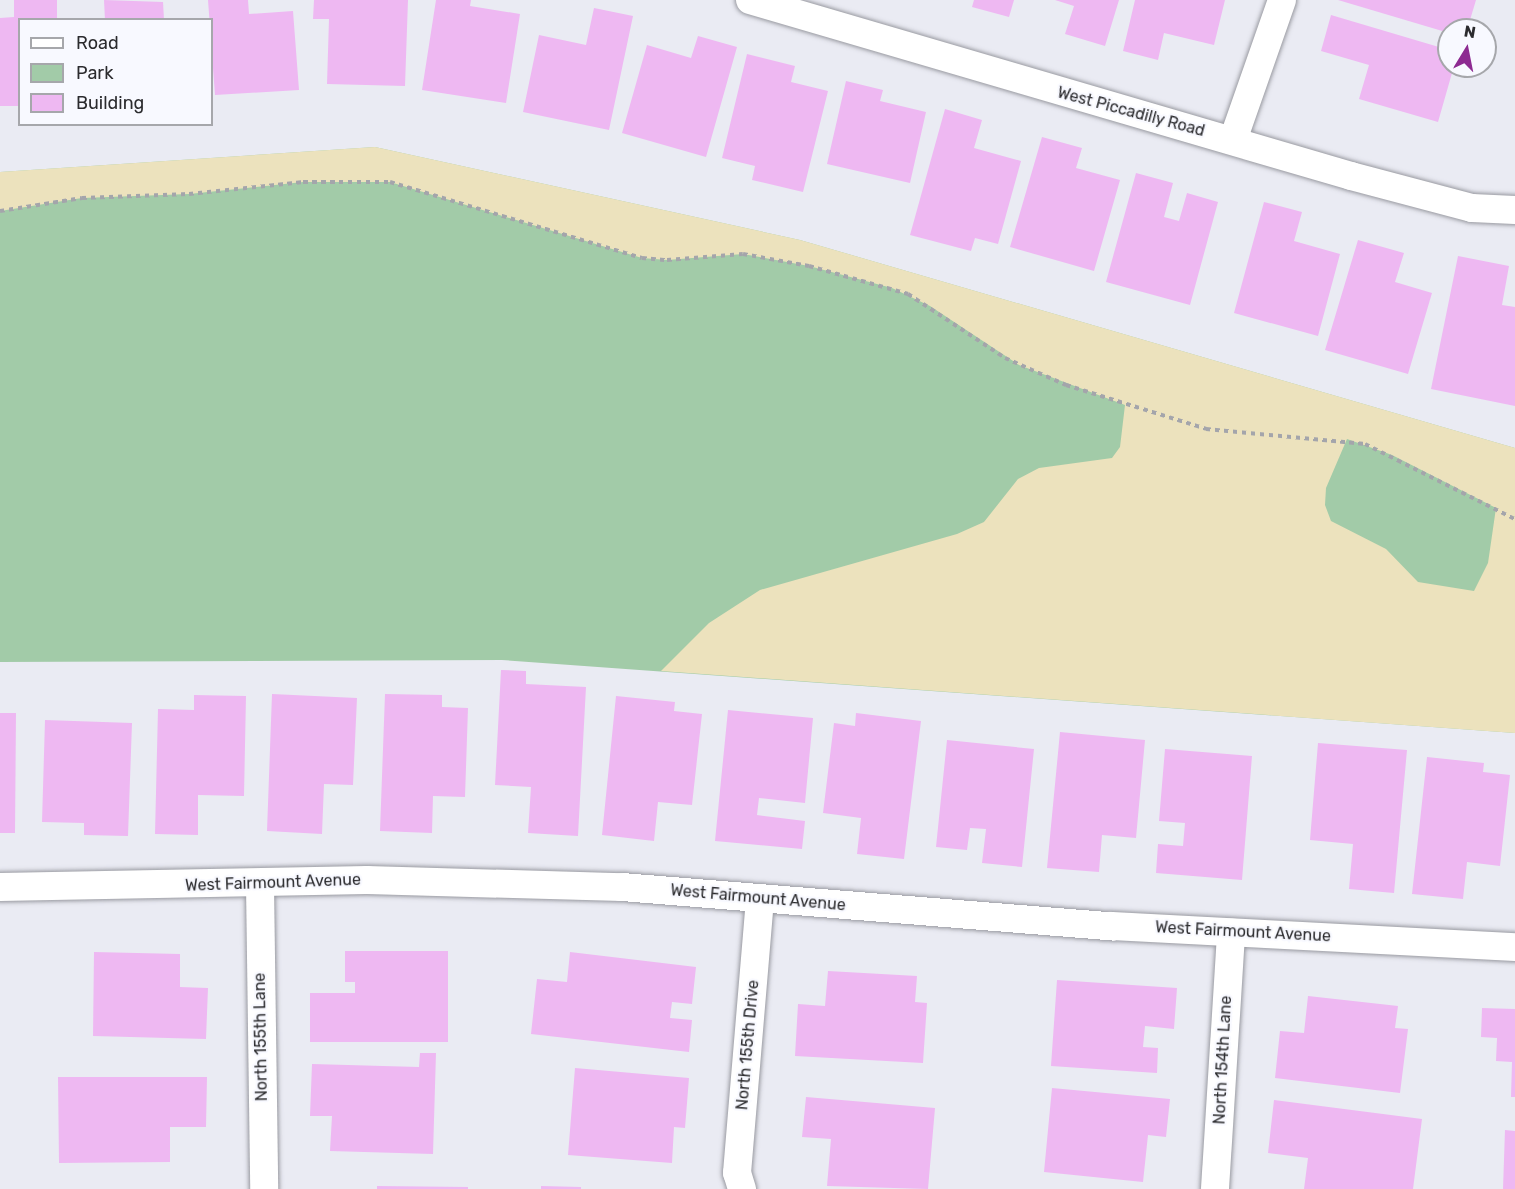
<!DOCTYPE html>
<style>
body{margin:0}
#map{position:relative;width:1515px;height:1189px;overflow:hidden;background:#eaebf3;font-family:Rubik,sans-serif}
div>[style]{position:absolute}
.green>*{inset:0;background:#a2cba8}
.sand>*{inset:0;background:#ece2bd}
.building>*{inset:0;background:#eeb8f2}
.path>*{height:4px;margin-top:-2px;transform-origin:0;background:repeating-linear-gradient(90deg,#a4a5ab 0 4.5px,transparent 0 9px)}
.roads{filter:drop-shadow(0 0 2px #999aa1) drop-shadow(0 0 2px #999aa1)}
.street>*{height:28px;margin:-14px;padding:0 14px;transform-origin:14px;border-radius:14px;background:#fff}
span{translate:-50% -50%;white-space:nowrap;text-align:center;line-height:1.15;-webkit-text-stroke:4.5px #f8f9ff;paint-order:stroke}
.street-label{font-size:16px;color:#2b2b2e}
.legend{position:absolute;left:18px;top:18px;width:195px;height:108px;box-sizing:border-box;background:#f8f9ff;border:2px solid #a6a7ab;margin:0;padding:8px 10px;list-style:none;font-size:18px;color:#2b2b2e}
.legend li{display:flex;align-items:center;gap:12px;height:30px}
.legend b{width:30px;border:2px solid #a6a7ab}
.north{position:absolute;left:1437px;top:18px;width:60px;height:60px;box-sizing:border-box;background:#f8f9ff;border:2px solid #a6a7ab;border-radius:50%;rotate:10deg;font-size:16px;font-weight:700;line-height:24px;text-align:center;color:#2b2b2e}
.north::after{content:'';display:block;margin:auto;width:21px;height:27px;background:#8d2a91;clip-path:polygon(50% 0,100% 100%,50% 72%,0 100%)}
</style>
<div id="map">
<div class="green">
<i style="clip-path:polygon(375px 147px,800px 240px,1515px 448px,1515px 733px,502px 660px,0 662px,0 172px)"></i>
</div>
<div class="sand">
<i style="clip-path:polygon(evenodd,375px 147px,800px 240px,1515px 448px,1515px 733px,661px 671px,709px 623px,760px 590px,957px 534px,984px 522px,1018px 479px,1039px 468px,1112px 458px,1120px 447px,1125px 405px,1019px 365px,930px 306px,892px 288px,809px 266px,743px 254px,667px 260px,642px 258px,390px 182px,303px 182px,189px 194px,82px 198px,0 211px,0 172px,375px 147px,1347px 439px,1392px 455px,1496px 508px,1488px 563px,1474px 591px,1418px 582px,1386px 549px,1331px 521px,1325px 505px,1326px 488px,1347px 439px)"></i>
</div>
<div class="building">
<i style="clip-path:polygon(14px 0,57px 0,57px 20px,20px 20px,20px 106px,0 106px,0 18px,14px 17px)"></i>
<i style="clip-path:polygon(104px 0,163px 2px,164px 20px,105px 20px)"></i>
<i style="clip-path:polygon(208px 0,248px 0,249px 14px,293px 11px,299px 90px,215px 95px)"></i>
<i style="clip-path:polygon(314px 0,408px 0,405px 86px,327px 84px,329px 19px,313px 19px)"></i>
<i style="clip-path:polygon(436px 0,471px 0,470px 6px,520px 14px,506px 103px,422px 90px)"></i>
<i style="clip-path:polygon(974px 0,1014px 0,1009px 17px,972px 7px)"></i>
<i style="clip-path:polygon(1055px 0,1119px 0,1105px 46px,1065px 34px,1074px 6px)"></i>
<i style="clip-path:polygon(1135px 0,1225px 0,1214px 45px,1164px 33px,1158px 60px,1123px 51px)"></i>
<i style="clip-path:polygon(1338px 0,1476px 0,1467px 30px,1449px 33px)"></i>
<i style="clip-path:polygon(594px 8px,633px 16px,609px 130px,523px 112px,539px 35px,586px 45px)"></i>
<i style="clip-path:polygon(1331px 15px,1449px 50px,1449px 66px,1454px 66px,1438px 122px,1359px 99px,1369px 65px,1321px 51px)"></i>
<i style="clip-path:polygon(698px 36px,737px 47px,706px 157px,622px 133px,647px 45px,691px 58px)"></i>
<i style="clip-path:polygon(747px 54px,795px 66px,791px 82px,828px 91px,803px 192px,752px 180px,755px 166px,722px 158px)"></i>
<i style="clip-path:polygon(846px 81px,883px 90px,880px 101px,926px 112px,910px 183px,827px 164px)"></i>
<i style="clip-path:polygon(945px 109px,982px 120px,974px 148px,1021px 161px,998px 244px,975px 238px,971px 251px,910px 235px)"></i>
<i style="clip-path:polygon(1042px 137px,1082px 148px,1076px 168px,1120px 180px,1094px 271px,1010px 247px)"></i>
<i style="clip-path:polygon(1136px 173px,1173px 183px,1164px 217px,1179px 221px,1187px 193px,1218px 202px,1190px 305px,1106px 282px)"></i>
<i style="clip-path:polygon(1264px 202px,1302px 212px,1294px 241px,1340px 254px,1318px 336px,1234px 313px)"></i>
<i style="clip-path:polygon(1358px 240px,1404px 253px,1395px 282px,1432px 293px,1408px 374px,1325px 350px)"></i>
<i style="clip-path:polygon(1458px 256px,1509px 266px,1502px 305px,1515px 307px,1515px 406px,1431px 389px)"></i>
<i style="clip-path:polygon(501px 670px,526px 671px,526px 684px,586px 687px,578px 836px,528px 833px,531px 787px,495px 785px)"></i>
<i style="clip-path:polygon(272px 694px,357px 698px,353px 785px,324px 784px,322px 834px,267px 831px)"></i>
<i style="clip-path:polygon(385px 694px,442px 695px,442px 707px,468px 708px,465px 797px,433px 796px,432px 833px,380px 831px)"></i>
<i style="clip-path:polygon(194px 695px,246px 696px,244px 796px,198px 795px,198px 835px,155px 834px,158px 709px,194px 710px)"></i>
<i style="clip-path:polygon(616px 696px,675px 702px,674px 711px,702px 714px,692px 805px,658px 802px,654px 841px,602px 835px)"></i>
<i style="clip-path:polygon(728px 710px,813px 718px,805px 803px,759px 798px,757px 815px,805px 821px,802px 849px,715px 841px)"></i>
<i style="clip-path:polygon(0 713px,16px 713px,15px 833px,0 833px)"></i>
<i style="clip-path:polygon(856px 713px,921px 721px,904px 859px,857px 854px,861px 818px,823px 813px,834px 723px,855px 726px)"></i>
<i style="clip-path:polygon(45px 720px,132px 723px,128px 836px,84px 835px,84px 823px,42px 822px)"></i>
<i style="clip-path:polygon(1060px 732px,1145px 740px,1136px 838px,1102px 835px,1099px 872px,1047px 868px)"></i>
<i style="clip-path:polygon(947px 740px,1034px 749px,1022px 867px,982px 863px,986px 829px,970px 828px,967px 850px,936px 847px)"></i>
<i style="clip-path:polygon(1318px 743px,1407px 750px,1394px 893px,1349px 889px,1353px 844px,1310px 840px)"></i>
<i style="clip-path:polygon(1165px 749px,1252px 756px,1242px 880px,1156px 873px,1158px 844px,1183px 846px,1185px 823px,1159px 821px)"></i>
<i style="clip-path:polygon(1427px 757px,1484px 763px,1483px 772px,1510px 775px,1500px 866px,1467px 862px,1463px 899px,1412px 894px)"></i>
<i style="clip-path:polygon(345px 951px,448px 951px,448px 1042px,310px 1042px,310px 993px,355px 993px,355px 982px,345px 982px)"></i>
<i style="clip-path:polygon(94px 952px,180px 954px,180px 987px,208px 988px,206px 1039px,93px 1036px)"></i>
<i style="clip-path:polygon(570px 952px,696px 967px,692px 1004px,672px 1002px,670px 1018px,692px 1020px,689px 1052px,531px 1034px,537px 979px,567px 982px)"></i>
<i style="clip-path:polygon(828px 971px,917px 976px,915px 1002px,927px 1003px,923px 1063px,795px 1056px,798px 1004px,825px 1006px)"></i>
<i style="clip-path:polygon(1057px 980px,1177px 988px,1174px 1029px,1145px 1026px,1143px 1047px,1158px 1048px,1157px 1073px,1051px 1066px)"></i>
<i style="clip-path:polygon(1308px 996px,1398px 1006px,1395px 1028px,1408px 1029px,1400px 1093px,1275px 1078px,1280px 1031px,1304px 1033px)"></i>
<i style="clip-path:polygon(1482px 1008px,1515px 1009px,1515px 1097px,1511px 1097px,1512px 1062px,1496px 1061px,1497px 1038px,1481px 1037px)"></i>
<i style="clip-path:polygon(420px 1053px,436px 1053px,433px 1154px,330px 1151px,332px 1116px,310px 1116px,312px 1064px,419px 1067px)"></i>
<i style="clip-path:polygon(575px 1068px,689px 1078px,685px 1128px,674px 1127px,672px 1163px,568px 1155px)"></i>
<i style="clip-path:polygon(58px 1077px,207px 1077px,206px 1127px,170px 1127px,170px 1162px,59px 1163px)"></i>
<i style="clip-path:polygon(1052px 1088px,1170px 1099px,1166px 1137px,1148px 1135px,1143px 1182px,1044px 1172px)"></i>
<i style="clip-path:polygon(806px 1097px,935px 1108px,928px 1189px,827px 1186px,831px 1139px,802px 1137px)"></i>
<i style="clip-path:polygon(1274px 1100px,1422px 1119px,1413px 1189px,1304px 1189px,1308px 1158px,1268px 1153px)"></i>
<i style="clip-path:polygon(1505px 1130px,1515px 1131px,1515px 1189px,1503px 1189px)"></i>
<i style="clip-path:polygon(377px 1186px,468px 1187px,468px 1189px,377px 1189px)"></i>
<i style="clip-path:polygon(541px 1186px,581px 1187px,581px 1189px,541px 1189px)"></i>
</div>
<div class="path">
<i style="left:0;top:211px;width:83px;rotate:-9deg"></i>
<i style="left:82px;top:198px;width:107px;rotate:-2.1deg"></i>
<i style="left:189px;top:194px;width:115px;rotate:-6deg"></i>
<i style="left:303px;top:182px;width:87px"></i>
<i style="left:390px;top:182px;width:263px;rotate:16.8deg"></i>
<i style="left:642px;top:258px;width:25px;rotate:5deg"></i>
<i style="left:667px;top:260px;width:76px;rotate:-4.5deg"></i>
<i style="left:743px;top:254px;width:67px;rotate:10.3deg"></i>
<i style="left:809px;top:266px;width:103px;rotate:15.8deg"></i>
<i style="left:908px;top:294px;width:116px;rotate:33.4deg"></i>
<i style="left:1005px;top:358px;width:67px;rotate:23.9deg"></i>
<i style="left:1066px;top:385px;width:147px;rotate:17.4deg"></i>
<i style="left:1206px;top:429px;width:160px;rotate:5.4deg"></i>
<i style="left:1365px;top:444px;width:168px;rotate:26.6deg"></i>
</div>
<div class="roads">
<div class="street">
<i style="left:750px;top:0;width:626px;rotate:16.32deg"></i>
<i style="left:1351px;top:176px;width:125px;rotate:14.8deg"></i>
<i style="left:1472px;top:208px;width:43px;rotate:2.7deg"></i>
<i style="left:1233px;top:140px;width:148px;rotate:-70.7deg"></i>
<i style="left:260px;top:885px;width:304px;rotate:89.2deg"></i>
<i style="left:0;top:887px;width:367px;rotate:-1.1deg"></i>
<i style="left:367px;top:880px;width:255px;rotate:1.6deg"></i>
<i style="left:622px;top:887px;width:492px;rotate:4.6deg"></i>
<i style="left:1112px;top:926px;width:404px;rotate:3deg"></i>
<i style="left:742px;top:1189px;width:17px;rotate:-107deg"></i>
<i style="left:737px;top:1173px;width:274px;rotate:-85.2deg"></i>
<i style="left:1215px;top:1189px;width:257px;rotate:-86.4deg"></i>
</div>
</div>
<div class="street-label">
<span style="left:1131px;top:112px;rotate:15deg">West Piccadilly Road</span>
<span style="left:273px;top:883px;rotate:-2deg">West Fairmount Avenue</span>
<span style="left:758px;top:898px;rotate:5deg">West Fairmount Avenue</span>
<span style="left:1243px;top:932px;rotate:3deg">West Fairmount Avenue</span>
<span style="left:261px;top:1037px;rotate:-91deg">North 155th Lane</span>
<span style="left:748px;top:1045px;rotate:-85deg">North 155th Drive</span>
<span style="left:1223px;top:1060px;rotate:-87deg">North 154th Lane</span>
</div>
<ul class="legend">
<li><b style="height:8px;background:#fff"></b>Road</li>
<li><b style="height:16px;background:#a2cba8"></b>Park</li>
<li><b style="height:16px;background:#eeb8f2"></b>Building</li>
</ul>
<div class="north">N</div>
</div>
